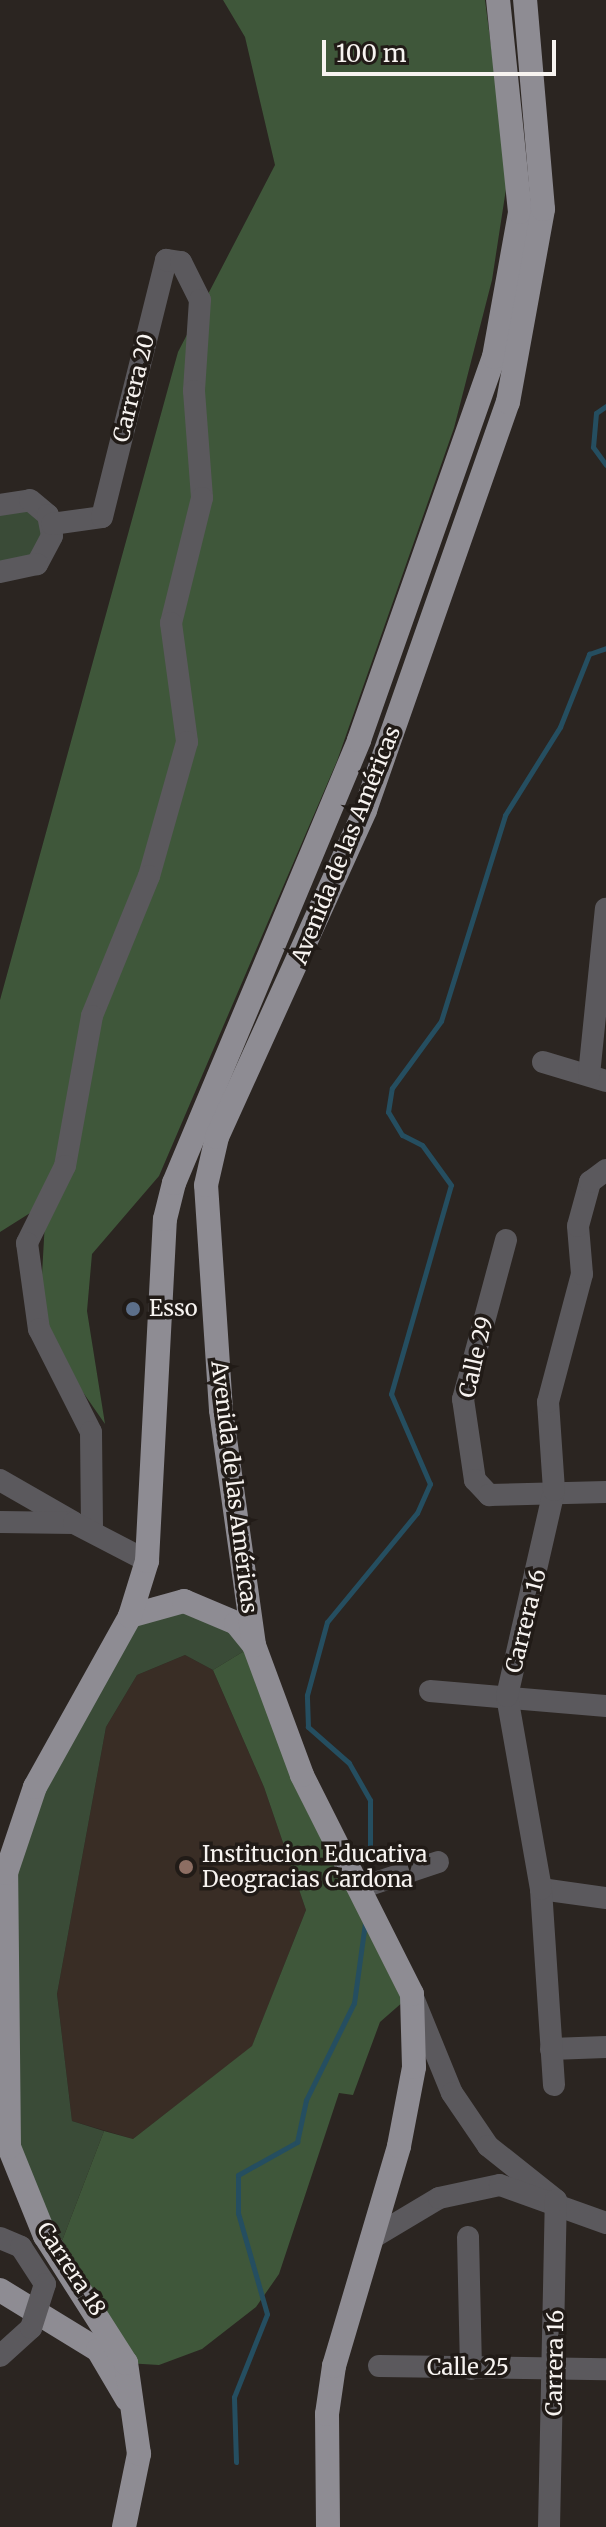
<!DOCTYPE html>
<meta charset="utf-8">
<style>
body{margin:0}
#map{position:relative;width:606px;height:2527px;overflow:hidden;background:#2b2521;font-family:Merriweather,serif}
div>[style]{position:absolute}
.built>*{inset:0;background:#392d25}
.green>*{inset:0;background:#3a4b37}
.forest>*{inset:0;background:#3f573a}
.stream>*{height:5px;margin:-2.5px;padding:0 2.5px;transform-origin:2.5px;border-radius:2.5px;background:#254e60}
.minor>*{height:22px;margin:-11px;padding:0 11px;transform-origin:11px;border-radius:11px;background:#5b595d}
.major>*{height:24px;margin:-12px;padding:0 12px;transform-origin:12px;border-radius:12px;background:#8e8c93}
.minor-bridge>*{height:22px;margin:-11px;padding:0 11px;transform-origin:11px;border-radius:11px;background:#5b595d}
.dots>*{width:22px;height:22px;translate:-50% -50%;box-sizing:border-box;border:4px solid #211b17;border-radius:50%}
span{translate:-50% -50%;white-space:nowrap;text-align:center;line-height:1.15;-webkit-text-stroke:7px #211b17;paint-order:stroke}
.street-label{font-size:22px;color:#f7f3f0}
.poi-label{font-size:22px;color:#f7f3f0}
.left{translate:0 -50%;text-align:left}
.scale{position:absolute;left:322px;top:40px;width:234px;height:36px;box-sizing:border-box;border:4px solid #f7f3f0;border-top:0;padding-left:10px;font-size:24px;line-height:28px;white-space:nowrap;color:#f7f3f0;-webkit-text-stroke:6px #211b17;paint-order:stroke}
</style>
<div id="map">
<div class="built">
<i style="clip-path:polygon(185px 1655px,213px 1670px,264px 1787px,306px 1910px,252px 2047px,133px 2139px,72px 2121px,57px 1994px,106px 1727px,137px 1675px)"></i>
</div>
<div class="green">
<i style="clip-path:polygon(0 505px,48px 515px,43px 558px,0 572px)"></i>
<i style="clip-path:polygon(184px 1601px,254px 1645px,213px 1670px,185px 1655px,137px 1675px,106px 1727px,57px 1994px,72px 2121px,104px 2131px,57px 2254px,18px 2173px,6px 1873px,130px 1616px)"></i>
</div>
<div class="forest">
<i style="clip-path:polygon(223px 0,485px 0,508px 176px,492px 280px,454px 428px,337px 761px,159px 1176px,92px 1254px,87px 1311px,105px 1424px,39px 1329px,46px 1203px,0 1232px,0 1000px,178px 352px,275px 165px,245px 37px)"></i>
<i style="clip-path:polygon(254px 1645px,412px 1994px,380px 2022px,353px 2095px,339px 2093px,279px 2274px,256px 2307px,202px 2349px,159px 2365px,126px 2363px,57px 2254px,104px 2131px,133px 2139px,252px 2046px,306px 1910px,264px 1787px,213px 1670px)"></i>
</div>
<div class="stream">
<i style="left:606px;top:406px;width:12px;rotate:145deg"></i>
<i style="left:596px;top:413px;width:34px;rotate:95deg"></i>
<i style="left:593px;top:447px;width:22px;rotate:54deg"></i>
<i style="left:370px;top:1876px;width:76px;rotate:-90deg"></i>
<i style="left:370px;top:1800px;width:43px;rotate:-119.6deg"></i>
<i style="left:349px;top:1763px;width:55px;rotate:-138.7deg"></i>
<i style="left:308px;top:1727px;width:32px;rotate:-92deg"></i>
<i style="left:307px;top:1695px;width:76px;rotate:-74.7deg"></i>
<i style="left:327px;top:1622px;width:141px;rotate:-50.5deg"></i>
<i style="left:417px;top:1513px;width:32px;rotate:-66deg"></i>
<i style="left:430px;top:1484px;width:98px;rotate:-113.4deg"></i>
<i style="left:391px;top:1394px;width:217px;rotate:-74deg"></i>
<i style="left:451px;top:1185px;width:49px;rotate:-125.9deg"></i>
<i style="left:422px;top:1145px;width:22px;rotate:-153deg"></i>
<i style="left:402px;top:1135px;width:27px;rotate:-121deg"></i>
<i style="left:388px;top:1112px;width:24px;rotate:-81deg"></i>
<i style="left:392px;top:1088px;width:83px;rotate:-53.8deg"></i>
<i style="left:441px;top:1021px;width:216px;rotate:-72.7deg"></i>
<i style="left:505px;top:815px;width:104px;rotate:-58deg"></i>
<i style="left:560px;top:727px;width:79px;rotate:-68.3deg"></i>
<i style="left:589px;top:654px;width:18px;rotate:-19deg"></i>
<i style="left:236px;top:2462px;width:65px;rotate:-91.8deg"></i>
<i style="left:234px;top:2397px;width:89px;rotate:-68.3deg"></i>
<i style="left:267px;top:2314px;width:105px;rotate:-106deg"></i>
<i style="left:238px;top:2213px;width:38px;rotate:-90deg"></i>
<i style="left:238px;top:2175px;width:68px;rotate:-29.2deg"></i>
<i style="left:297px;top:2142px;width:43px;rotate:-77.9deg"></i>
<i style="left:306px;top:2100px;width:108px;rotate:-63.7deg"></i>
<i style="left:354px;top:2003px;width:81px;rotate:-82.2deg"></i>
</div>
<div class="minor">
<i style="left:0;top:505px;width:30px;rotate:-9deg"></i>
<i style="left:30px;top:500px;width:23px;rotate:40deg"></i>
<i style="left:48px;top:515px;width:21px;rotate:79deg"></i>
<i style="left:52px;top:536px;width:32px;rotate:118deg"></i>
<i style="left:37px;top:564px;width:38px;rotate:168deg"></i>
<i style="left:52px;top:524px;width:50px;rotate:-8deg"></i>
<i style="left:102px;top:517px;width:265px;rotate:-76deg"></i>
<i style="left:166px;top:260px;width:15px;rotate:8deg"></i>
<i style="left:181px;top:262px;width:42px;rotate:63.4deg"></i>
<i style="left:200px;top:300px;width:91px;rotate:93.8deg"></i>
<i style="left:194px;top:391px;width:107px;rotate:85.7deg"></i>
<i style="left:202px;top:498px;width:129px;rotate:103.9deg"></i>
<i style="left:171px;top:623px;width:120px;rotate:82.3deg"></i>
<i style="left:187px;top:742px;width:139px;rotate:105.8deg"></i>
<i style="left:149px;top:876px;width:151px;rotate:112.2deg"></i>
<i style="left:92px;top:1016px;width:152px;rotate:100.2deg"></i>
<i style="left:65px;top:1166px;width:86px;rotate:116.3deg"></i>
<i style="left:27px;top:1243px;width:87px;rotate:82.1deg"></i>
<i style="left:39px;top:1329px;width:115px;rotate:63.2deg"></i>
<i style="left:91px;top:1432px;width:97px;rotate:89.4deg"></i>
<i style="left:543px;top:1062px;width:66px;rotate:16.8deg"></i>
<i style="left:589px;top:1075px;width:167px;rotate:-84.2deg"></i>
<i style="left:506px;top:1240px;width:165px;rotate:105.1deg"></i>
<i style="left:463px;top:1399px;width:82px;rotate:81.6deg"></i>
<i style="left:475px;top:1480px;width:21px;rotate:47deg"></i>
<i style="left:489px;top:1495px;width:117px;rotate:-1.5deg"></i>
<i style="left:0;top:1480px;width:84px;rotate:29.9deg"></i>
<i style="left:0;top:1522px;width:74px;rotate:0.8deg"></i>
<i style="left:74px;top:1523px;width:82px;rotate:27.5deg"></i>
<i style="left:430px;top:1691px;width:177px;rotate:4.9deg"></i>
<i style="left:363px;top:1887px;width:79px;rotate:-18.4deg"></i>
<i style="left:541px;top:1889px;width:66px;rotate:7.9deg"></i>
<i style="left:414px;top:2000px;width:100px;rotate:67.8deg"></i>
<i style="left:452px;top:2093px;width:64px;rotate:55.8deg"></i>
<i style="left:488px;top:2146px;width:87px;rotate:38.5deg"></i>
<i style="left:551px;top:2049px;width:55px;rotate:-2.1deg"></i>
<i style="left:554px;top:2085px;width:196px;rotate:-93.8deg"></i>
<i style="left:541px;top:1889px;width:196px;rotate:-100deg"></i>
<i style="left:507px;top:1696px;width:211px;rotate:-77.1deg"></i>
<i style="left:554px;top:1490px;width:88px;rotate:-93.9deg"></i>
<i style="left:548px;top:1402px;width:132px;rotate:-75.1deg"></i>
<i style="left:582px;top:1274px;width:48px;rotate:-94.8deg"></i>
<i style="left:578px;top:1226px;width:46px;rotate:-74.7deg"></i>
<i style="left:590px;top:1182px;width:20px;rotate:-37deg"></i>
<i style="left:468px;top:2237px;width:132px;rotate:88.7deg"></i>
<i style="left:0;top:2238px;width:23px;rotate:23deg"></i>
<i style="left:21px;top:2247px;width:44px;rotate:57deg"></i>
<i style="left:372px;top:2238px;width:78px;rotate:-30.8deg"></i>
<i style="left:439px;top:2198px;width:62px;rotate:-12deg"></i>
<i style="left:500px;top:2185px;width:113px;rotate:19.7deg"></i>
<i style="left:0;top:2356px;width:42px;rotate:-42.1deg"></i>
<i style="left:379px;top:2366px;width:227px;rotate:0.8deg"></i>
<i style="left:549px;top:2527px;width:327px;rotate:-88.8deg"></i>
</div>
<div class="major">
<i style="left:130px;top:1616px;width:56px;rotate:-15.5deg"></i>
<i style="left:184px;top:1601px;width:56px;rotate:22.9deg"></i>
<i style="left:236px;top:1623px;width:28px;rotate:51deg"></i>
<i style="left:0;top:2290px;width:115px;rotate:31.5deg"></i>
<i style="left:98px;top:2350px;width:57px;rotate:59.4deg"></i>
<i style="left:124px;top:2527px;width:75px;rotate:-78.4deg"></i>
<i style="left:139px;top:2454px;width:92px;rotate:-98.1deg"></i>
<i style="left:126px;top:2363px;width:151px;rotate:-122.5deg"></i>
<i style="left:45px;top:2236px;width:96px;rotate:-112deg"></i>
<i style="left:9px;top:2147px;width:274px;rotate:-90.6deg"></i>
<i style="left:6px;top:1873px;width:91px;rotate:-71.4deg"></i>
<i style="left:35px;top:1787px;width:196px;rotate:-60.9deg"></i>
<i style="left:130px;top:1616px;width:58px;rotate:-72.8deg"></i>
<i style="left:147px;top:1561px;width:342px;rotate:-87deg"></i>
<i style="left:165px;top:1219px;width:37px;rotate:-76deg"></i>
<i style="left:174px;top:1183px;width:480px;rotate:-67.3deg"></i>
<i style="left:359px;top:740px;width:406px;rotate:-70.6deg"></i>
<i style="left:494px;top:357px;width:147px;rotate:-79.8deg"></i>
<i style="left:520px;top:212px;width:213px;rotate:-95.9deg"></i>
<i style="left:328px;top:2527px;width:113px;rotate:-90.5deg"></i>
<i style="left:327px;top:2414px;width:49px;rotate:-81.7deg"></i>
<i style="left:334px;top:2366px;width:229px;rotate:-73.5deg"></i>
<i style="left:399px;top:2146px;width:80px;rotate:-79.2deg"></i>
<i style="left:414px;top:2067px;width:73px;rotate:-91.6deg"></i>
<i style="left:412px;top:1994px;width:245px;rotate:-116.7deg"></i>
<i style="left:302px;top:1775px;width:139px;rotate:-110.3deg"></i>
<i style="left:254px;top:1645px;width:237px;rotate:-98deg"></i>
<i style="left:221px;top:1410px;width:225px;rotate:-93.8deg"></i>
<i style="left:206px;top:1185px;width:49px;rotate:-77.1deg"></i>
<i style="left:217px;top:1137px;width:359px;rotate:-65.6deg"></i>
<i style="left:365px;top:810px;width:432px;rotate:-70.7deg"></i>
<i style="left:508px;top:402px;width:196px;rotate:-79.7deg"></i>
<i style="left:543px;top:209px;width:210px;rotate:-94.9deg"></i>
</div>
<div class="minor-bridge">
<i style="left:31px;top:2328px;width:46px;rotate:-72.3deg"></i>
</div>
<div class="dots">
<i style="left:133px;top:1309px;background:#5c6f8a"></i>
<i style="left:186px;top:1867px;background:#8d6e63"></i>
</div>
<div class="street-label">
<span style="left:134px;top:388px;rotate:-76deg">Carrera 20</span>
<span style="left:346px;top:845px;rotate:-68deg">Avenida de las Américas</span>
<span style="left:476px;top:1357px;rotate:-77deg">Calle 29</span>
<span style="left:234px;top:1487px;rotate:83deg">Avenida de las Américas</span>
<span style="left:526px;top:1621px;rotate:-76deg">Carrera 16</span>
<span style="left:71px;top:2269px;rotate:57deg">Carrera 18</span>
<span style="left:555px;top:2363px;rotate:-89deg">Carrera 16</span>
<span style="left:468px;top:2368px">Calle 25</span>
</div>
<div class="poi-label">
<span class="left" style="left:149px;top:1309px">Esso</span>
<span class="left" style="left:202px;top:1867px">Institucion Educativa<br>Deogracias Cardona</span>
</div>
<div class="scale">100 m</div>
</div>
